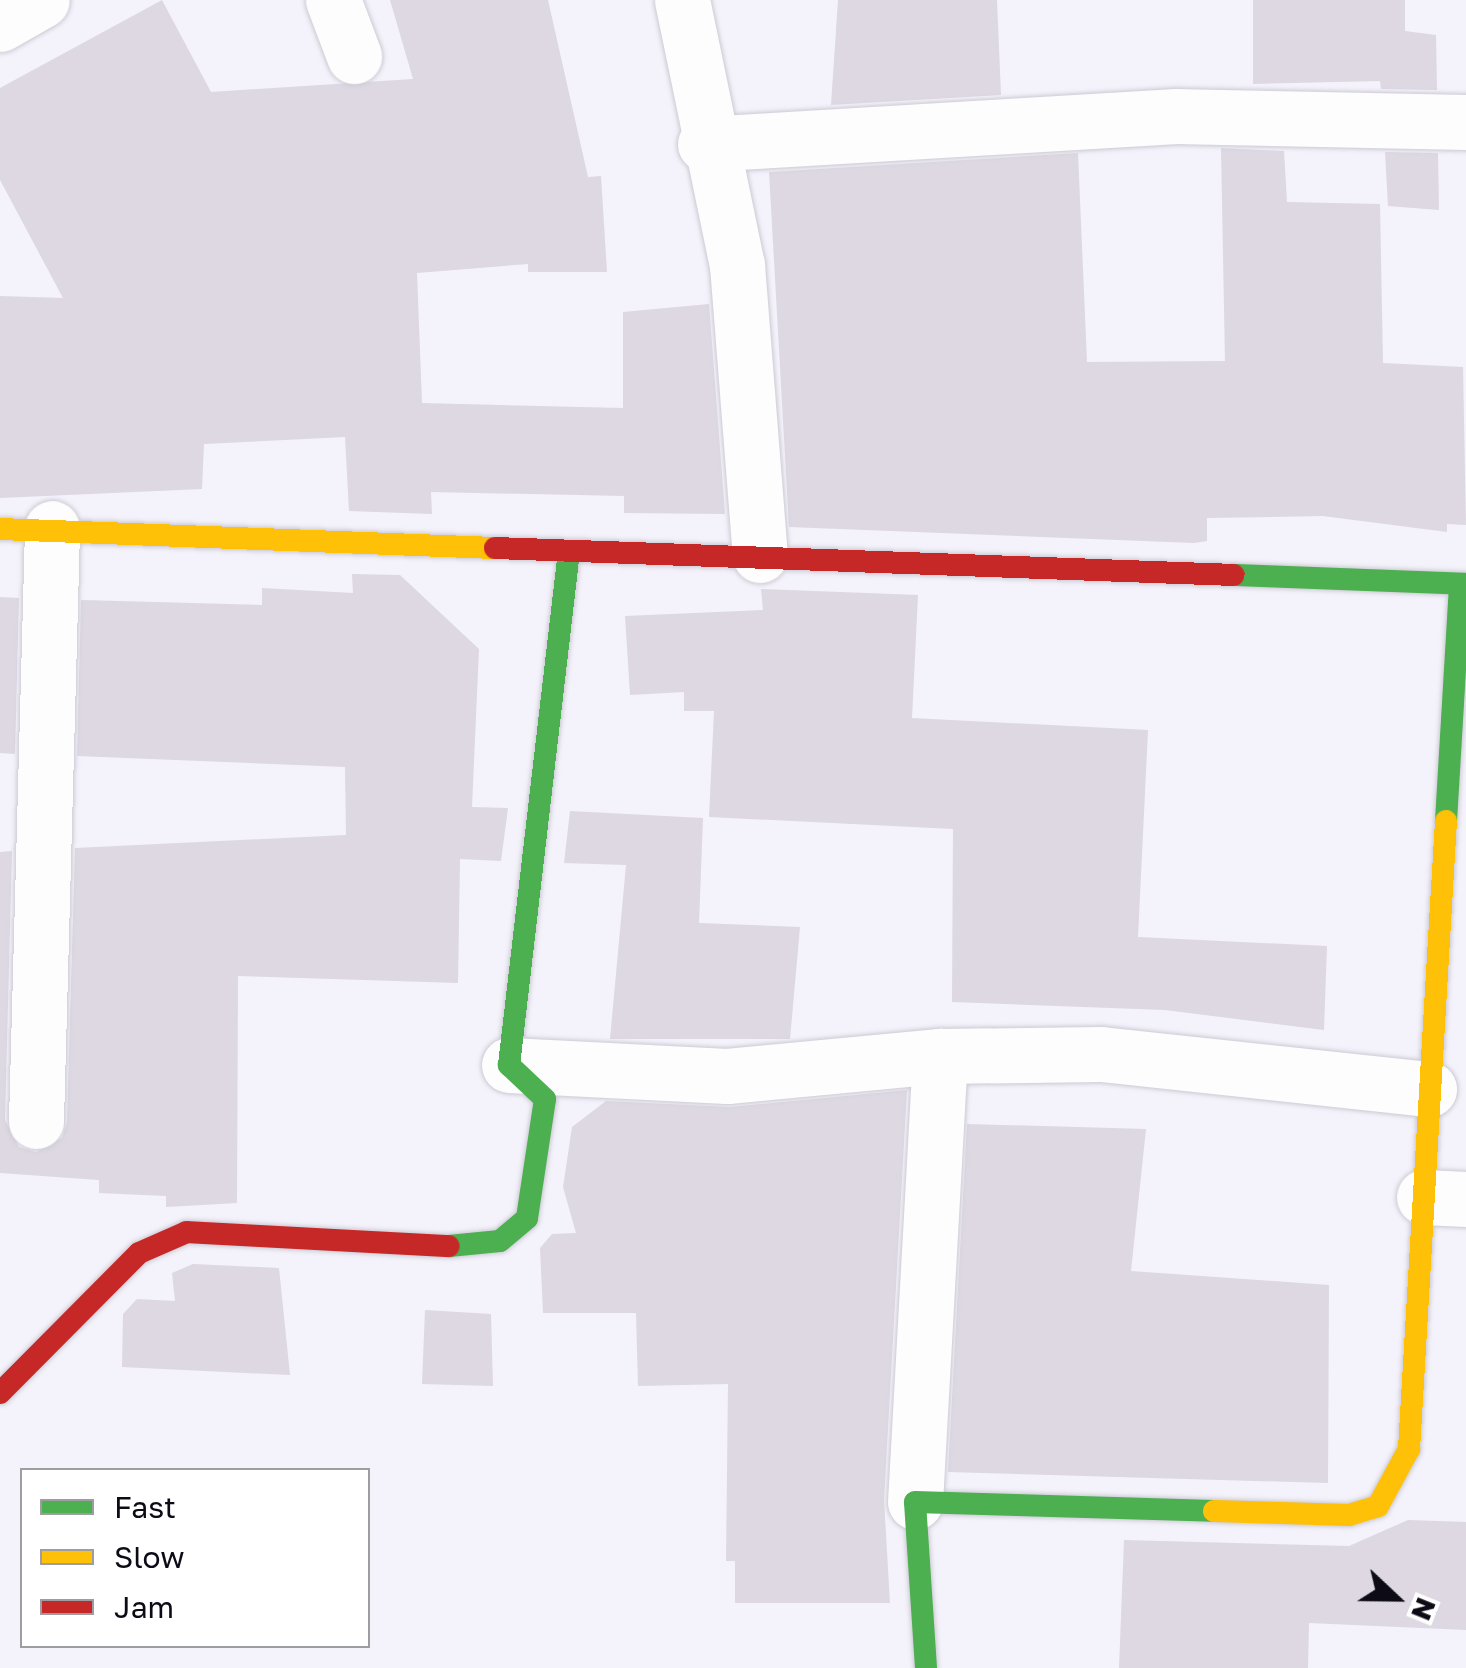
<!DOCTYPE html>
<style>
body{margin:0}
#map{position:relative;width:1466px;height:1668px;overflow:hidden;background:#f4f2fa;font-family:"Golos Text",sans-serif}
div>[style]{position:absolute}
.building>*{inset:0;background:#ddd8e1}
.roads{filter:drop-shadow(0 0 2px #cccad4) drop-shadow(0 0 2px #cccad4)}
.street>*{height:55px;margin:-27.5px;padding:0 27.5px;transform-origin:27.5px;border-radius:27.5px;background:#fdfdfe}
.fast>*{height:22px;margin:-11px;padding:0 11px;transform-origin:11px;border-radius:11px;background:#4caf50}
.slow>*{height:22px;margin:-11px;padding:0 11px;transform-origin:11px;border-radius:11px;background:#ffc107}
.jam>*{height:22px;margin:-11px;padding:0 11px;transform-origin:11px;border-radius:11px;background:#c62828}
span{translate:-50% -50%;white-space:nowrap;text-align:center;line-height:1.15;-webkit-text-stroke:10px #fff;paint-order:stroke}
.legend{position:absolute;left:20px;top:1468px;width:350px;height:180px;box-sizing:border-box;background:#fff;border:2px solid #9e9da2;margin:0;padding:12px 18px;list-style:none;font-size:30px;color:#0d0b16}
.legend li{display:flex;align-items:center;gap:20px;height:50px}
.legend b{width:50px;border:2px solid #9e9da2}
.north{position:absolute;left:1346px;top:1548px;width:100px;height:100px;-webkit-text-stroke:8px #fff;paint-order:stroke;rotate:112deg;font-size:28px;font-weight:700;line-height:40px;text-align:center;color:#0d0b16}
.north::after{content:'';display:block;margin:auto;width:35px;height:45px;background:#0d0b16;clip-path:polygon(50% 0,100% 100%,50% 72%,0 100%)}
</style>
<div id="map">
<div class="building">
<i style="clip-path:polygon(162px 0,211px 92px,413px 79px,390px 0,548px 0,588px 177px,601px 176px,607px 272px,528px 272px,528px 264px,417px 273px,422px 403px,623px 408px,623px 312px,709px 304px,725px 514px,624px 513px,624px 496px,431px 492px,432px 514px,349px 511px,345px 437px,204px 444px,202px 489px,0 498px,0 296px,63px 298px,0 180px,0 88px)"></i>
<i style="clip-path:polygon(838px 0,997px 0,1001px 95px,831px 105px)"></i>
<i style="clip-path:polygon(1253px 0,1405px 0,1405px 31px,1436px 35px,1437px 90px,1381px 89px,1380px 81px,1253px 84px)"></i>
<i style="clip-path:polygon(1221px 148px,1284px 151px,1287px 202px,1380px 204px,1383px 363px,1463px 367px,1466px 525px,1447px 524px,1447px 532px,1323px 516px,1207px 518px,1207px 541px,1194px 543px,789px 527px,769px 172px,1078px 153px,1087px 362px,1225px 361px)"></i>
<i style="clip-path:polygon(1385px 152px,1438px 153px,1439px 210px,1388px 206px)"></i>
<i style="clip-path:polygon(352px 574px,400px 575px,479px 649px,472px 807px,508px 808px,501px 861px,460px 859px,458px 983px,238px 976px,237px 1203px,166px 1207px,166px 1196px,99px 1193px,99px 1180px,0 1173px,0 852px,12px 851px,5px 1120px,19px 1147px,36px 1152px,62px 1138px,67px 1122px,75px 848px,346px 835px,345px 767px,77px 756px,81px 600px,262px 605px,262px 588px,353px 593px)"></i>
<i style="clip-path:polygon(761px 589px,918px 595px,912px 718px,1148px 730px,1138px 937px,1327px 946px,1324px 1030px,1165px 1010px,952px 1002px,953px 829px,709px 817px,714px 711px,684px 711px,684px 692px,630px 695px,625px 616px,763px 610px)"></i>
<i style="clip-path:polygon(0 597px,19px 598px,15px 754px,0 753px)"></i>
<i style="clip-path:polygon(570px 811px,703px 818px,699px 923px,800px 927px,790px 1039px,610px 1039px,626px 865px,564px 863px)"></i>
<i style="clip-path:polygon(907px 1090px,884px 1500px,890px 1603px,735px 1603px,735px 1561px,726px 1561px,728px 1384px,638px 1386px,636px 1313px,543px 1313px,540px 1248px,552px 1234px,576px 1233px,563px 1187px,572px 1127px,606px 1101px,730px 1107px)"></i>
<i style="clip-path:polygon(967px 1124px,1146px 1129px,1131px 1271px,1329px 1285px,1328px 1483px,948px 1472px)"></i>
<i style="clip-path:polygon(193px 1264px,279px 1268px,290px 1375px,122px 1367px,123px 1314px,137px 1299px,175px 1301px,172px 1273px)"></i>
<i style="clip-path:polygon(425px 1310px,491px 1314px,493px 1386px,422px 1384px)"></i>
<i style="clip-path:polygon(1408px 1520px,1466px 1522px,1466px 1630px,1309px 1623px,1308px 1668px,1119px 1668px,1124px 1540px,1349px 1546px)"></i>
</div>
<div class="roads">
<div class="street">
<i style="left:333px;top:0;width:60px;rotate:69.4deg"></i>
<i style="left:682px;top:0;width:271px;rotate:78.3deg"></i>
<i style="left:737px;top:265px;width:291px;rotate:85.5deg"></i>
<i style="left:0;top:24px;width:48px;rotate:-29.7deg"></i>
<i style="left:705px;top:144px;width:472px;rotate:-3.4deg"></i>
<i style="left:1176px;top:116px;width:290px;rotate:1.2deg"></i>
<i style="left:509px;top:1065px;width:218px;rotate:2.9deg"></i>
<i style="left:727px;top:1076px;width:214px;rotate:-5.4deg"></i>
<i style="left:940px;top:1056px;width:161px;rotate:-0.7deg"></i>
<i style="left:1101px;top:1054px;width:330px;rotate:6.1deg"></i>
<i style="left:36px;top:1121px;width:593px;rotate:-88.45deg"></i>
<i style="left:1424px;top:1197px;width:42px;rotate:2.7deg"></i>
<i style="left:915px;top:1502px;width:447px;rotate:-86.8deg"></i>
</div>
<div class="fast">
<i style="left:1234px;top:575px;width:232px;rotate:2.2deg"></i>
<i style="left:1446px;top:821px;width:237px;rotate:-86.6deg"></i>
<i style="left:449px;top:1246px;width:51px;rotate:-5.6deg"></i>
<i style="left:500px;top:1241px;width:35px;rotate:-40deg"></i>
<i style="left:527px;top:1218px;width:120px;rotate:-81.4deg"></i>
<i style="left:545px;top:1099px;width:50px;rotate:-136.6deg"></i>
<i style="left:509px;top:1065px;width:517px;rotate:-83.34deg"></i>
<i style="left:926px;top:1668px;width:166px;rotate:-93.8deg"></i>
<i style="left:915px;top:1502px;width:299px;rotate:1.7deg"></i>
</div>
<div class="slow">
<i style="left:0;top:529px;width:495px;rotate:2.2deg"></i>
<i style="left:1214px;top:1511px;width:135px;rotate:1.7deg"></i>
<i style="left:1349px;top:1515px;width:30px;rotate:-17deg"></i>
<i style="left:1378px;top:1506px;width:65px;rotate:-61.5deg"></i>
<i style="left:1409px;top:1449px;width:629px;rotate:-86.63deg"></i>
</div>
<div class="jam">
<i style="left:495px;top:548px;width:739px;rotate:2.09deg"></i>
<i style="left:0;top:1393px;width:197px;rotate:-45.2deg"></i>
<i style="left:139px;top:1253px;width:52px;rotate:-23.6deg"></i>
<i style="left:187px;top:1232px;width:262px;rotate:3.1deg"></i>
</div>
</div>
<ul class="legend">
<li><b style="height:12px;background:#4caf50"></b>Fast</li>
<li><b style="height:12px;background:#ffc107"></b>Slow</li>
<li><b style="height:12px;background:#c62828"></b>Jam</li>
</ul>
<div class="north">N</div>
</div>
